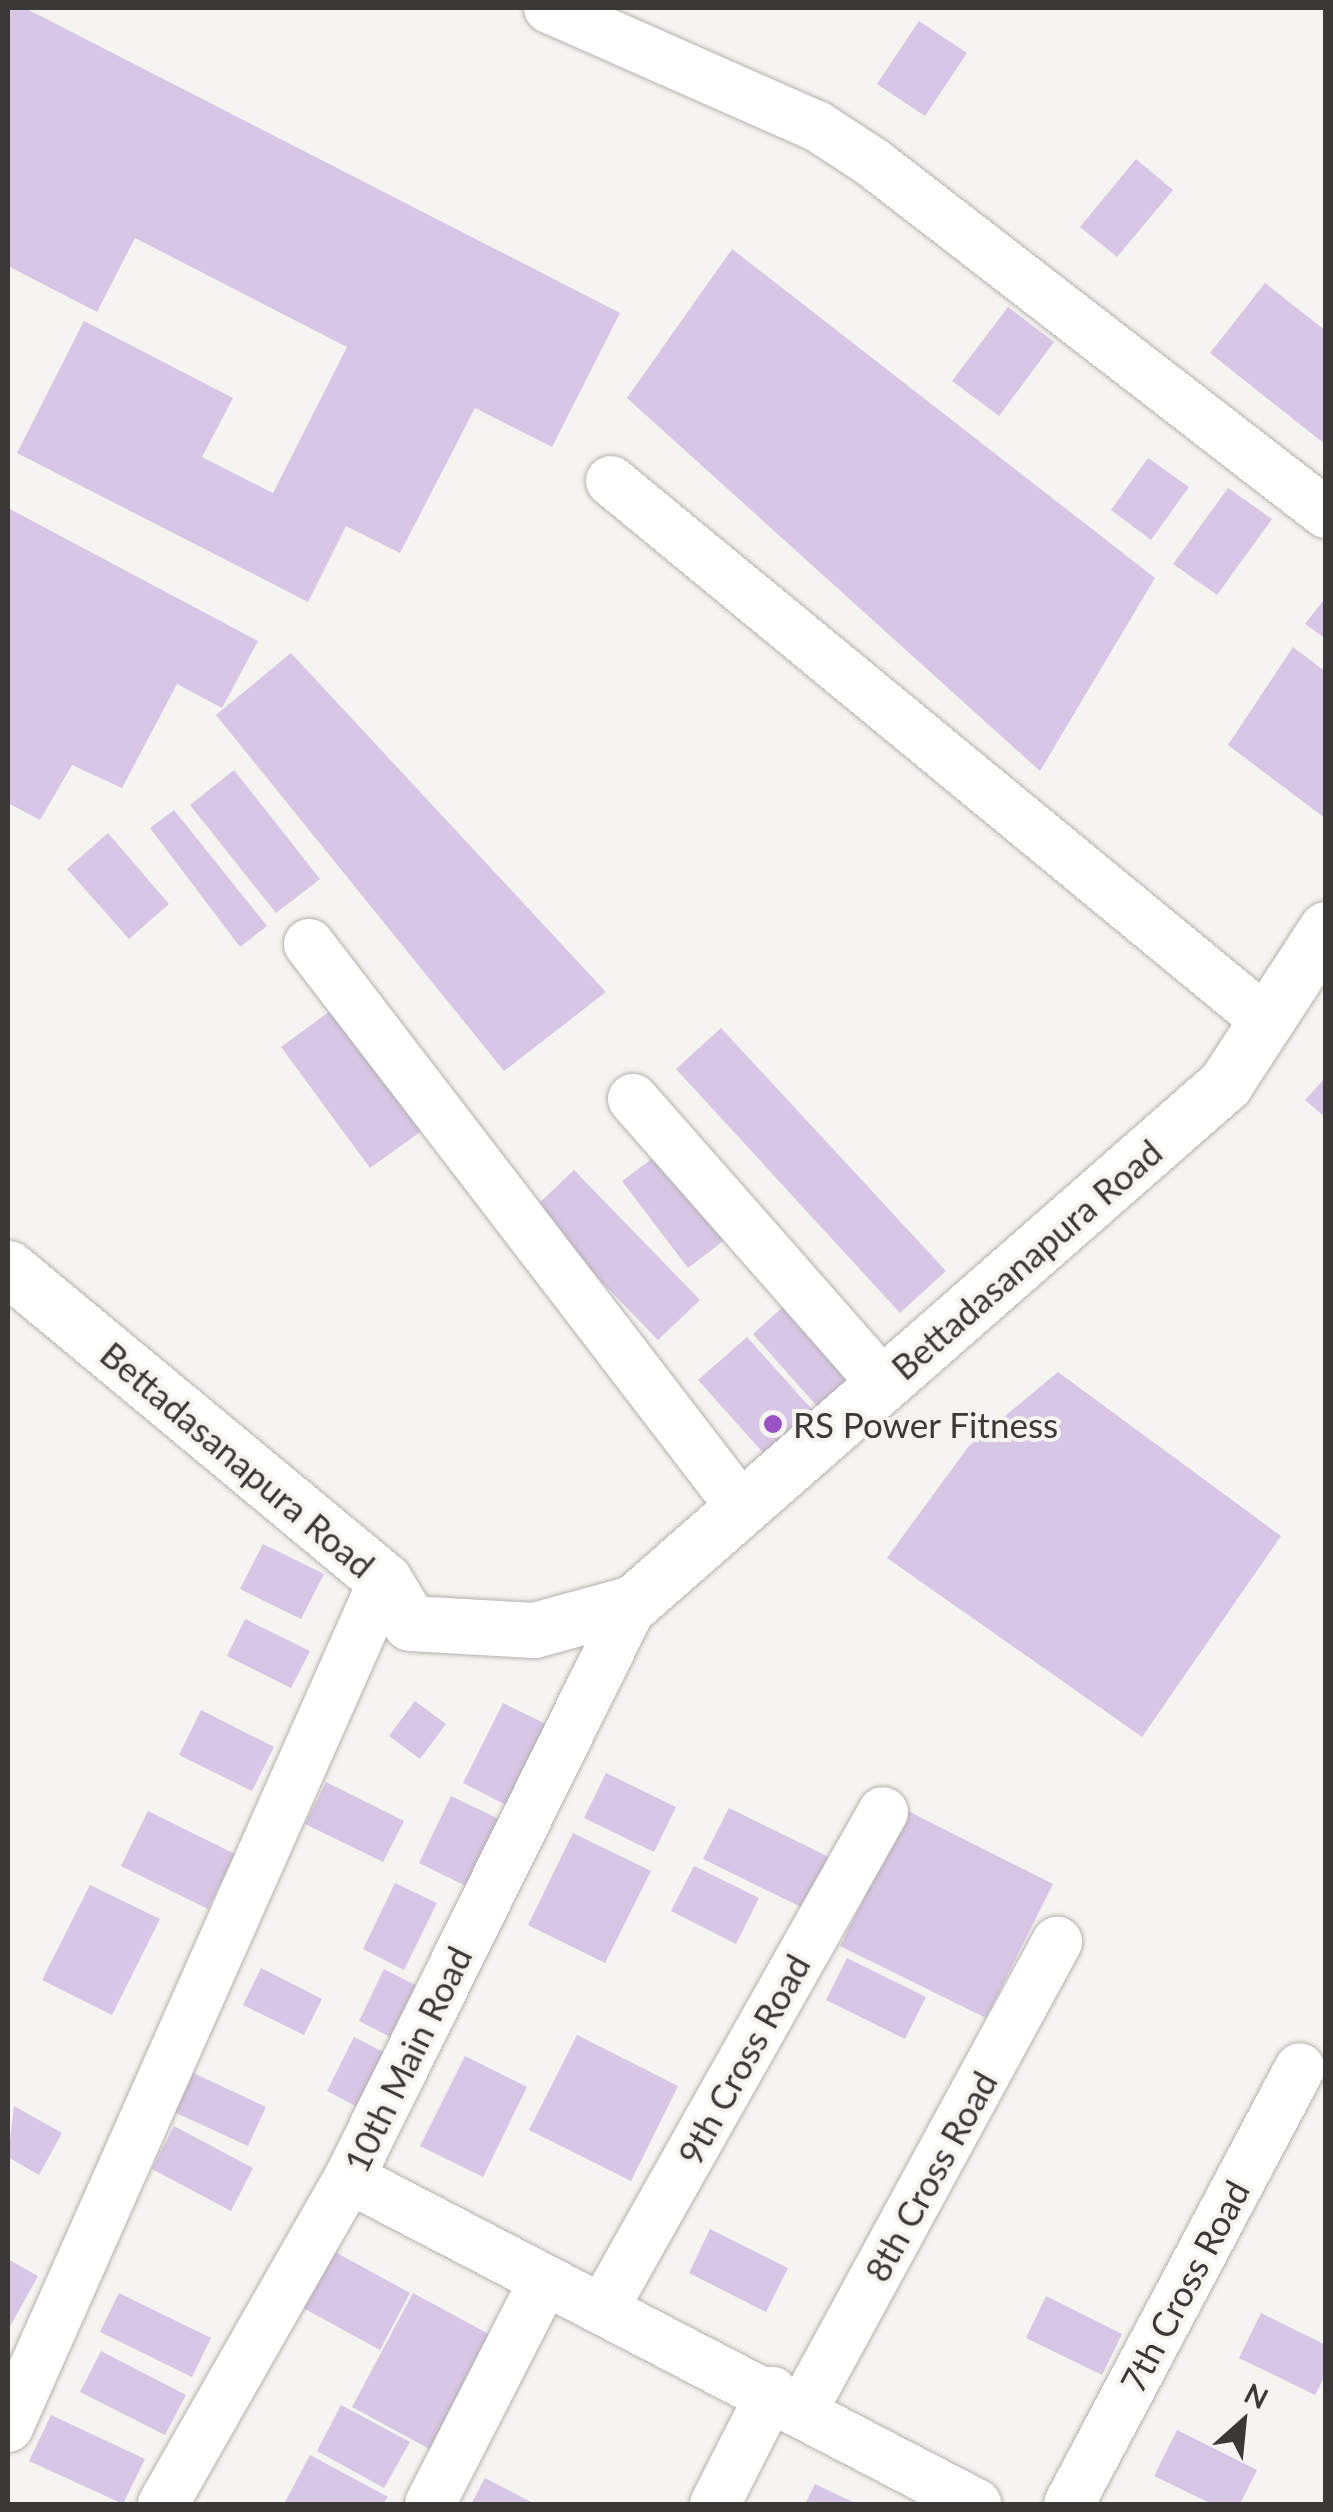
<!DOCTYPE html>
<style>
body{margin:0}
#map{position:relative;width:1333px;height:2512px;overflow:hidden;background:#f6f4f0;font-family:Lato,sans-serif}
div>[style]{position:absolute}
.building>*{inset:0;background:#d7c6e5}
.roads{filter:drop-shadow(0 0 2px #b3b1ae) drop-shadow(0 0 2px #b3b1ae)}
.minor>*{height:50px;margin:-25px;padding:0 25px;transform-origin:25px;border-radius:25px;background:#fff}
.tertiary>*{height:55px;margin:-27.5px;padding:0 27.5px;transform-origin:27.5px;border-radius:27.5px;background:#fff}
.dots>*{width:28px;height:28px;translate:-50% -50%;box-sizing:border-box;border:5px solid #f6f4f0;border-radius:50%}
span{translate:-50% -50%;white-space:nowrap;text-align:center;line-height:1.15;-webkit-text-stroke:8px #f6f4f0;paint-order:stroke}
.street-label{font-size:35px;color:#3a3938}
.poi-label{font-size:35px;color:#3a3938}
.left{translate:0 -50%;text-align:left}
.frame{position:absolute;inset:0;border:10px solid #3a3938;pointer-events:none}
.north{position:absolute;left:1193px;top:2372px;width:100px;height:100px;-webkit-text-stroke:8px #f6f4f0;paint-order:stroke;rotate:27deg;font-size:28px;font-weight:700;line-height:40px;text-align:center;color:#3a3938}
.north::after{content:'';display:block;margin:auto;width:35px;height:45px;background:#3a3938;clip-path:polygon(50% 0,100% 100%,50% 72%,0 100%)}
</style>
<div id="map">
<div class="building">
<i style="clip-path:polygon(8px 8px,25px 8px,620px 313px,552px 447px,475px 408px,400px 553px,346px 526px,308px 602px,17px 453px,84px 321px,233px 398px,202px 457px,273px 493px,347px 347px,135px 238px,97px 312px,8px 266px)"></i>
<i style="clip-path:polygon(919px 21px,967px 53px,925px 116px,877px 84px)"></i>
<i style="clip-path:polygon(1136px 159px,1173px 190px,1117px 257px,1080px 227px)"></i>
<i style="clip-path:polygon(732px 249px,1155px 578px,1040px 771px,627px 398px)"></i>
<i style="clip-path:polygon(1265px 283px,1326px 331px,1326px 445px,1210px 353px)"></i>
<i style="clip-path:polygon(1008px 307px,1054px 342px,999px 416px,952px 381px)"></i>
<i style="clip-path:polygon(1148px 458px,1189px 487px,1151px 540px,1111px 510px)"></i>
<i style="clip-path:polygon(1228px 488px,1272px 519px,1217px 595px,1173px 564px)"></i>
<i style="clip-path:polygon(8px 508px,258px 641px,222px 708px,177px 684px,122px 788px,72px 765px,40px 820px,8px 803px)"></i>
<i style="clip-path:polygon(1326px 597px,1326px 639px,1305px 624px)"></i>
<i style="clip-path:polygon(1293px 647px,1326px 672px,1326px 819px,1228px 745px)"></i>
<i style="clip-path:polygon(291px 653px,606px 992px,504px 1071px,216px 715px)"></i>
<i style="clip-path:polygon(234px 770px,320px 879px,276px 913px,190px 805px)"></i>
<i style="clip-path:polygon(174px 810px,267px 926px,240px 947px,150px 828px)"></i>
<i style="clip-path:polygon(108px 833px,169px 904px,129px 939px,67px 869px)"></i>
<i style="clip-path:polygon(341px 1003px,430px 1125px,370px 1168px,281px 1047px)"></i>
<i style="clip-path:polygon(721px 1028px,946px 1271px,900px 1313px,676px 1069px)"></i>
<i style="clip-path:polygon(1326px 1077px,1326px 1118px,1305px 1100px)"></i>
<i style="clip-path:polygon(665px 1149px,731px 1235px,688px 1268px,622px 1181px)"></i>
<i style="clip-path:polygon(574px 1170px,700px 1300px,658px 1340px,532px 1210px)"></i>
<i style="clip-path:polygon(795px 1296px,865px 1373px,822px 1412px,753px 1334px)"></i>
<i style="clip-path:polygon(747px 1337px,815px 1413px,766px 1456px,698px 1380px)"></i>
<i style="clip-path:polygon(1058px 1372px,1281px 1536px,1142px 1737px,887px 1558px,968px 1447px)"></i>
<i style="clip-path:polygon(263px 1544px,324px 1574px,301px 1619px,240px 1589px)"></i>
<i style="clip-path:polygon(245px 1619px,310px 1651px,291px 1688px,227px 1656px)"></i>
<i style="clip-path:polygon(415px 1701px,446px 1724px,420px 1759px,389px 1736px)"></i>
<i style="clip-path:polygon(503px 1703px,552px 1727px,512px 1808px,463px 1783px)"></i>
<i style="clip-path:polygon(201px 1710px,274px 1747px,252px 1791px,179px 1755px)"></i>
<i style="clip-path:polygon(606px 1773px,676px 1807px,654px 1852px,584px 1818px)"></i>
<i style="clip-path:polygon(326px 1782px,404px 1821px,383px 1862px,305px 1824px)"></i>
<i style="clip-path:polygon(451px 1796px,501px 1820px,468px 1887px,419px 1863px)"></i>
<i style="clip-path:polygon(729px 1808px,833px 1859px,807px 1910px,703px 1859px)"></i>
<i style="clip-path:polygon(148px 1811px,235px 1854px,208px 1909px,121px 1866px)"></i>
<i style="clip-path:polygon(908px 1811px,1053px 1884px,986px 2018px,840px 1946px)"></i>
<i style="clip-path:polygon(573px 1833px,651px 1871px,605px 1963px,528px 1925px)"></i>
<i style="clip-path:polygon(694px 1866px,759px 1898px,736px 1944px,671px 1911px)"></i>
<i style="clip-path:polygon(395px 1883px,437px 1903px,404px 1970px,363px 1949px)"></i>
<i style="clip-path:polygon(90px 1885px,160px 1919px,112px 2015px,42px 1980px)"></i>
<i style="clip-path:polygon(847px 1958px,926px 1997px,905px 2039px,826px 2000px)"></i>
<i style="clip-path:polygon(261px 1968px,322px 1999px,304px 2035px,243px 2005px)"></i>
<i style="clip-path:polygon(384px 1969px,425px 1990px,400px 2042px,359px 2021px)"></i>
<i style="clip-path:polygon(577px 2035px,678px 2086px,631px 2181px,529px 2130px)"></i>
<i style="clip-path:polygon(354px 2037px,397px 2059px,369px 2113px,327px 2091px)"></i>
<i style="clip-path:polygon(465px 2056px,527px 2087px,483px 2177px,420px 2146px)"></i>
<i style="clip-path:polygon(193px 2073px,266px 2107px,248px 2146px,174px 2112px)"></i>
<i style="clip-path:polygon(14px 2106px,62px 2133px,39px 2175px,8px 2157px)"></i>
<i style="clip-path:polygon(174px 2126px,253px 2168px,231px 2211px,152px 2169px)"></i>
<i style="clip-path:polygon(710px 2229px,788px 2268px,766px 2312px,689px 2273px)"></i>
<i style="clip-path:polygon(326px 2247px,410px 2293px,380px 2350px,296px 2304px)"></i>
<i style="clip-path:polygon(8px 2259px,38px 2276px,8px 2330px)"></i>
<i style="clip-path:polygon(119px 2293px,211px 2338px,192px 2377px,100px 2332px)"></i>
<i style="clip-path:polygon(413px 2293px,498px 2339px,437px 2453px,352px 2407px)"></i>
<i style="clip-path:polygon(1046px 2296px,1122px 2334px,1102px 2375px,1026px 2338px)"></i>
<i style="clip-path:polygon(1261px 2313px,1326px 2345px,1326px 2374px,1315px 2395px,1239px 2358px)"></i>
<i style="clip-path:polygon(101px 2351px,186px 2395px,165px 2435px,80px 2392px)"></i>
<i style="clip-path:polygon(341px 2405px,410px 2442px,384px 2488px,317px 2451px)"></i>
<i style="clip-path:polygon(51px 2415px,145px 2459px,123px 2504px,29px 2461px)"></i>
<i style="clip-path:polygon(1177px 2430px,1257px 2470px,1240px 2504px,1212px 2504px,1154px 2476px)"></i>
<i style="clip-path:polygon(310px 2455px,388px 2497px,383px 2504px,284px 2504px)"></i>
<i style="clip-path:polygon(485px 2478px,535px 2504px,471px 2504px)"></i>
<i style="clip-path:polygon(815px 2484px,857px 2504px,805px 2504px)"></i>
</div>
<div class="roads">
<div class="minor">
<i style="left:549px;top:8px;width:293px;rotate:23.8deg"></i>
<i style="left:817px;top:126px;width:66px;rotate:33.2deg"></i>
<i style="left:872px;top:162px;width:574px;rotate:37.71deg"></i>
<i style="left:611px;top:481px;width:846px;rotate:39.48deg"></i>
<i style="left:309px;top:944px;width:711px;rotate:52.49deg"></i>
<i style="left:633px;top:1099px;width:379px;rotate:48.7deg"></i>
<i style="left:349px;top:2178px;width:707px;rotate:27.47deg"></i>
<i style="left:604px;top:2307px;width:568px;rotate:-60.59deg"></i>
<i style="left:803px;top:2409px;width:532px;rotate:-61.46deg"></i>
<i style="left:8px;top:2427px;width:927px;rotate:-66.06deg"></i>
<i style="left:163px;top:2504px;width:375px;rotate:-60.3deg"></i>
<i style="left:349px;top:2178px;width:641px;rotate:-63.71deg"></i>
<i style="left:430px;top:2504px;width:248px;rotate:-62.9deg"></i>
<i style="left:715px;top:2504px;width:126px;rotate:-63deg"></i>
<i style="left:1069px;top:2504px;width:493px;rotate:-62.1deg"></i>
</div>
<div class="tertiary">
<i style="left:8px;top:1268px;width:489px;rotate:39.7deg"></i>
<i style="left:384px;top:1580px;width:50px;rotate:58.8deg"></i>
<i style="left:410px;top:1623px;width:124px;rotate:3.2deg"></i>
<i style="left:534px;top:1630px;width:103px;rotate:-15.3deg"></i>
<i style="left:633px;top:1603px;width:787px;rotate:-41.24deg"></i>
<i style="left:1225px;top:1084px;width:185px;rotate:-56.9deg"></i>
</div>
</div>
<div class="dots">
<i style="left:773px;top:1424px;background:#9a53c7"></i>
</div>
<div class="street-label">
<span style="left:1026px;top:1259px;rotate:-41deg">Bettadasanapura Road</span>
<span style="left:238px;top:1459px;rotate:40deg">Bettadasanapura Road</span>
<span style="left:407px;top:2059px;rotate:-64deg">10th Main Road</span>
<span style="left:743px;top:2059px;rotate:-61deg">9th Cross Road</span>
<span style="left:930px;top:2176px;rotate:-61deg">8th Cross Road</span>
<span style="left:1184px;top:2286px;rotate:-62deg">7th Cross Road</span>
</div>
<div class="poi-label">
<span class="left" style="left:793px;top:1424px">RS Power Fitness</span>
</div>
<div class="frame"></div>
<div class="north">N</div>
</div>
